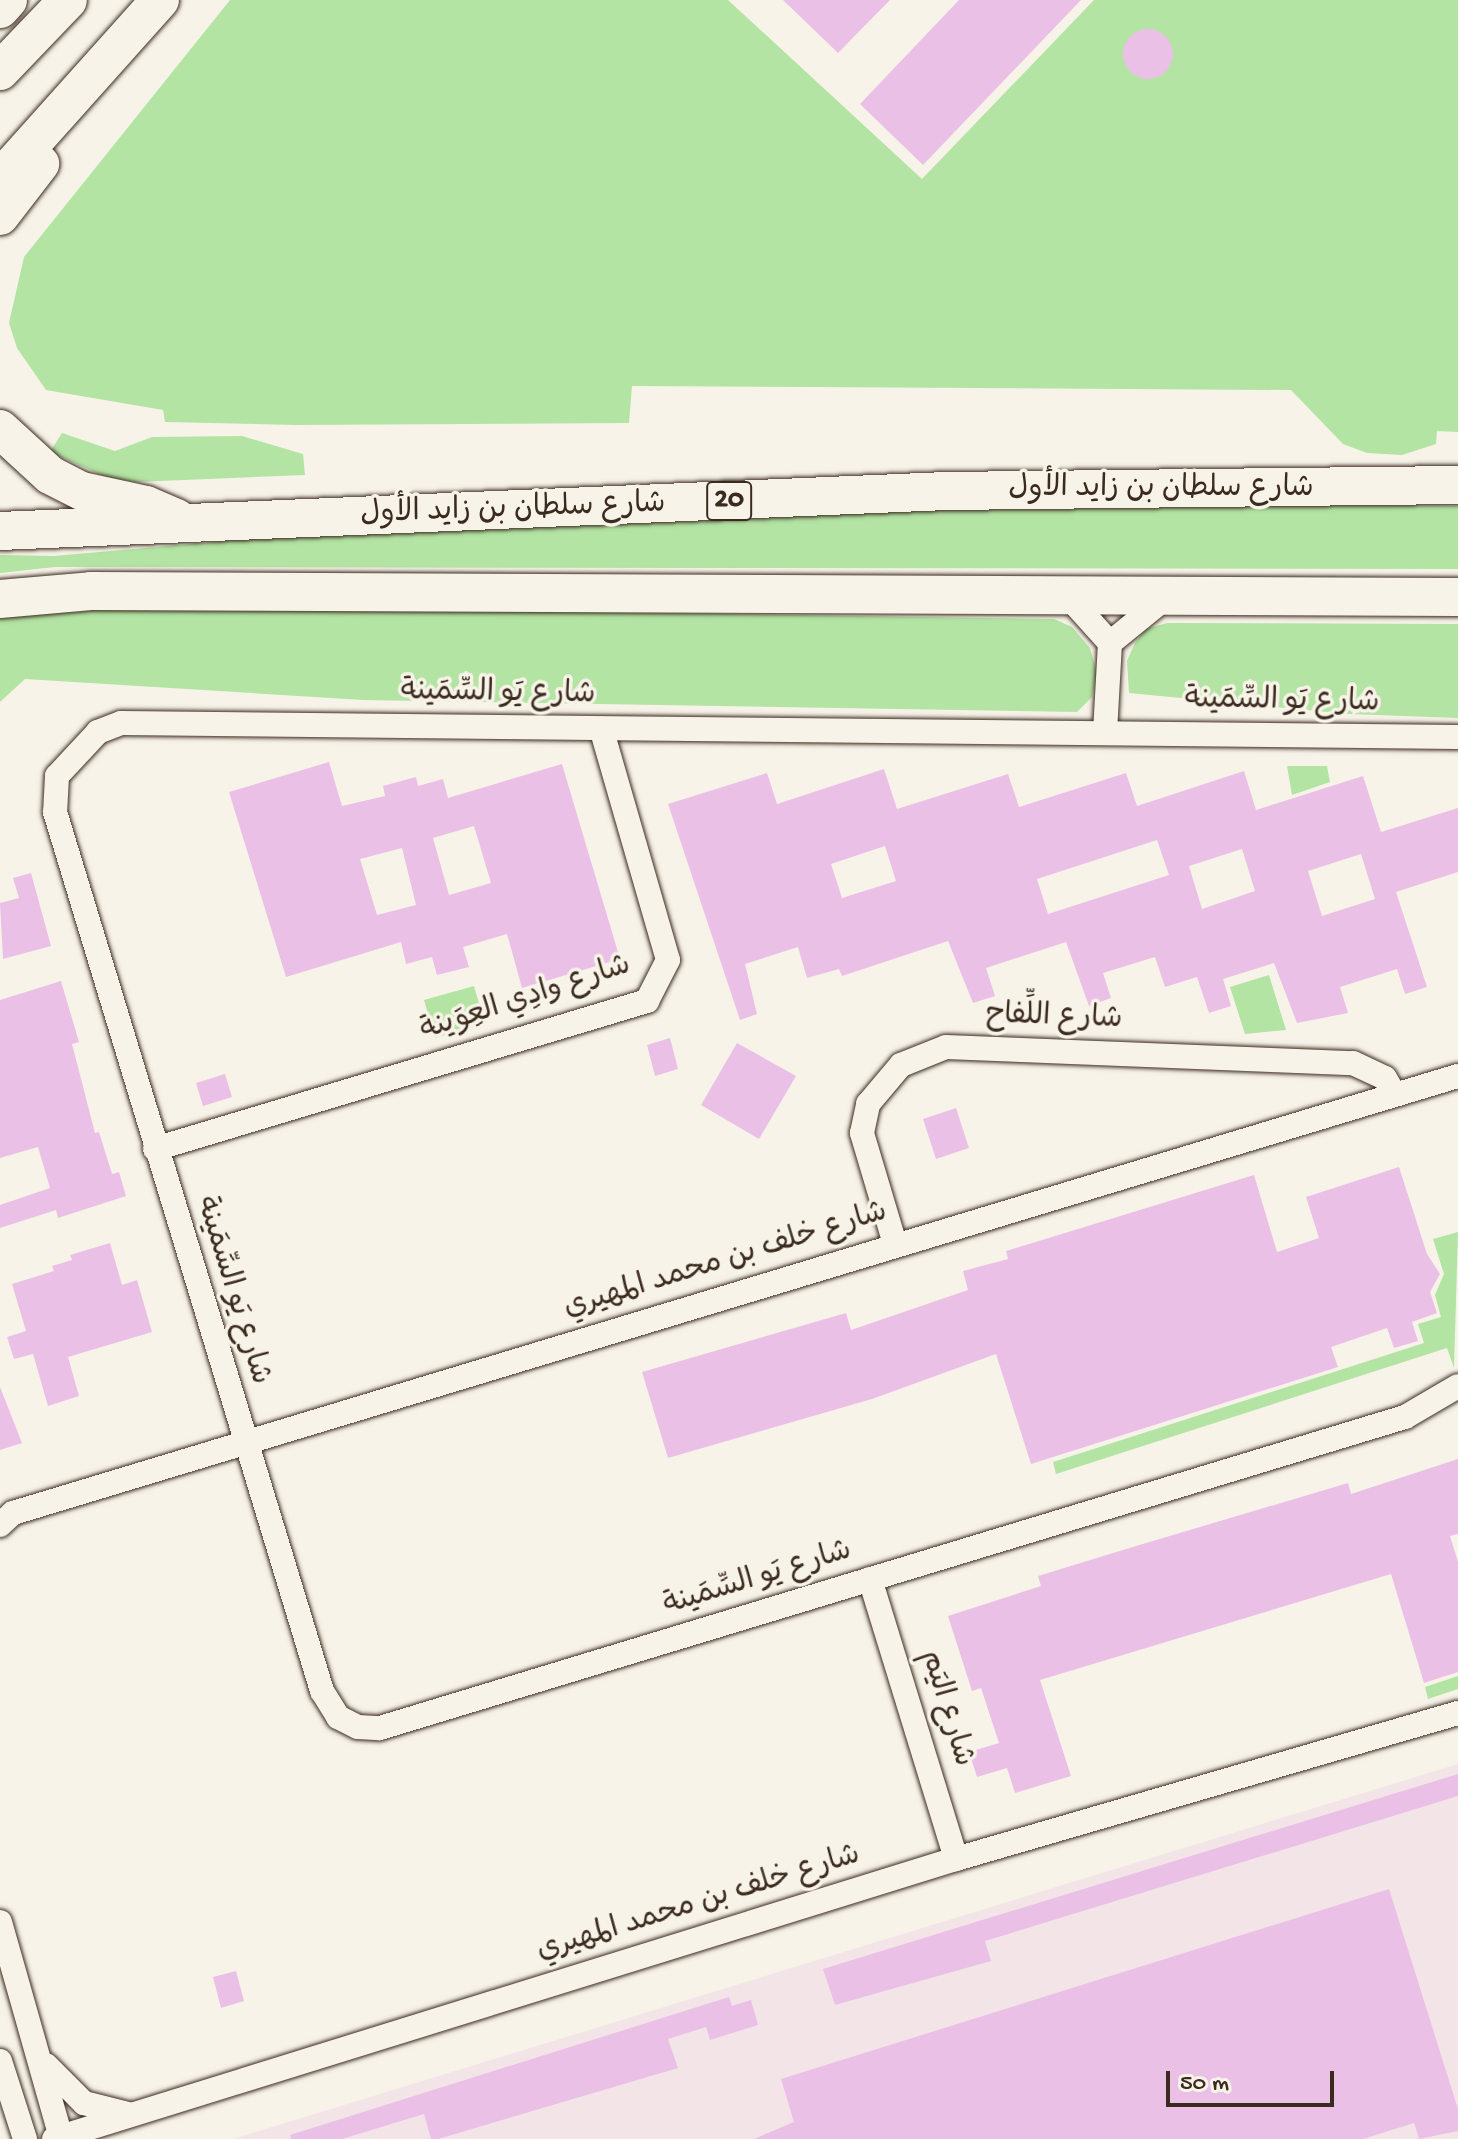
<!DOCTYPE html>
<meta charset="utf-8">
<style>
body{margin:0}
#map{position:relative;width:1458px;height:2139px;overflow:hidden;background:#f7f3e8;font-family:"Gochi Hand","Playpen Sans Arabic",sans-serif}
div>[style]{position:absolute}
.built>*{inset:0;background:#f3e4e8}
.green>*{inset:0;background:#b3e4a4}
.building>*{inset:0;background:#ebc0e7}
.round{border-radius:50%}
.roads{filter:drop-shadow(0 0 2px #3b2a1e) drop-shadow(0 0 2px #3b2a1e)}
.minor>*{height:24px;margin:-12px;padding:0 12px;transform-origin:12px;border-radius:12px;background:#f7f3e8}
.primary>*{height:38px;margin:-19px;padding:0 19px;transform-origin:19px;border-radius:19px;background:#f7f3e8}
span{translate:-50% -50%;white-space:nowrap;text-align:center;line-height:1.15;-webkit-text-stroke:7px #f7f3e8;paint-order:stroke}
.shield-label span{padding:2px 6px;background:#f7f3e8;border:2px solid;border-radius:6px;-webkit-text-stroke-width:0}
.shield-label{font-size:28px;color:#3b2a1e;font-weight:700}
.street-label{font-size:30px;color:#3b2a1e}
.scale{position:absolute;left:1166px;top:2071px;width:168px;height:36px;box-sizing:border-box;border:4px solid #3b2a1e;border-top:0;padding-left:10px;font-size:24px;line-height:28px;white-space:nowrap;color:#3b2a1e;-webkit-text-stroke:6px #f7f3e8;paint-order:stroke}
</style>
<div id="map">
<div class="built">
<i style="clip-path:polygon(1458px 1764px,1458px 2139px,233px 2139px)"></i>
</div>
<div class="green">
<i style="clip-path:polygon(230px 0,728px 0,922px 179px,1094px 0,1458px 0,1458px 432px,1437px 431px,1436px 444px,1402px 455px,1367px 453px,1343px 444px,1291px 390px,632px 386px,629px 423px,295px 425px,165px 422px,163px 410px,46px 390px,17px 348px,9px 323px,24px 257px)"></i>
<i style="clip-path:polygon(62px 433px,115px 451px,152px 437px,242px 436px,303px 454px,305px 475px,136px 482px,106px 477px,50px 452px)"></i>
<i style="clip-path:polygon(1229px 503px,1458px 506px,1458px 569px,55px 567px,0 573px,0 555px,54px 556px,327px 532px,627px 516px)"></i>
<i style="clip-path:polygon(68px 604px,1054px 619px,1072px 627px,1090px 648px,1097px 673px,1092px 697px,1077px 712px,363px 700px,25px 679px,0 702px,0 616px)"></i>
<i style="clip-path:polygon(1167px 623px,1458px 624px,1458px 718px,1348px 714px,1129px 693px,1127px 661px,1135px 643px,1146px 629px)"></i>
<i style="clip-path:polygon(1287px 766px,1327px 766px,1330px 782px,1292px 795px)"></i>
<i style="clip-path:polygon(1269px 975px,1286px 1030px,1245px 1034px,1230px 987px)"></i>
<i style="clip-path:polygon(474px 986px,485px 1024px,435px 1038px,424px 1000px)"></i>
<i style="clip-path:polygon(1458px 1232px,1454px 1368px,1447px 1348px,1056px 1474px,1053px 1462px,1424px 1343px,1418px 1324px,1441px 1317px,1435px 1295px,1444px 1274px,1433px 1239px)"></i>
<i style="clip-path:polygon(1458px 1676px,1458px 1689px,1428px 1699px,1425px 1687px)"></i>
</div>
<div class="building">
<i style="clip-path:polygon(783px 0,890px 0,838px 53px)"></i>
<i style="clip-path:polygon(959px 0,1081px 0,923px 165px,860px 104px)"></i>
<i class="round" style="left:1123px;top:29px;width:50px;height:50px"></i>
<i style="clip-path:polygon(evenodd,329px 762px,342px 806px,385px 796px,383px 786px,416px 777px,418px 786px,443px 779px,448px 798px,562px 764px,620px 959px,522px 988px,507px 934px,463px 947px,469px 967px,437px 975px,432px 957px,406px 964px,401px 942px,286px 977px,229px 792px,329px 762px,474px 826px,491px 883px,449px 895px,433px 838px,474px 826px,329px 762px,402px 848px,416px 905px,377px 915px,360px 859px,402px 848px)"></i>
<i style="clip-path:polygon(evenodd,884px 769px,897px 809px,1008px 774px,1019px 807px,1126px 773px,1137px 806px,1244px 771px,1256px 810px,1363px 776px,1381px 832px,1458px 808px,1458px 872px,1396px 892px,1427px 987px,1405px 994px,1397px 969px,1340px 987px,1348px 1013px,1297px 1023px,1274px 963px,1223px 979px,1231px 1006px,1209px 1013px,1197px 977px,1165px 987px,1155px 957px,1103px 973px,1111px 998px,1089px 1006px,1066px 942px,986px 968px,995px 996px,973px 1003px,948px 941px,842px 976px,839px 969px,807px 978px,798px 947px,745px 964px,757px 1014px,740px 1020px,668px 804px,767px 773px,777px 804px,884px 769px,1157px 840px,1169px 875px,1048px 914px,1037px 879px,1157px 840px,884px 769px,885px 846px,896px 881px,842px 898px,831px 864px,885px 846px,884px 769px,1242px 849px,1255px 891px,1202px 909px,1189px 866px,1242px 849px,884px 769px,1361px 854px,1375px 899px,1322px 916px,1308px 871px,1361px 854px)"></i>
<i style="clip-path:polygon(31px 873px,51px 946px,3px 959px,0 903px,19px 898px,13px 878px)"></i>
<i style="clip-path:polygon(61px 981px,79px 1042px,72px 1044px,95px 1133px,99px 1132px,112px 1174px,119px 1172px,126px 1196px,58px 1218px,56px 1210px,0 1228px,0 1205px,50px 1188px,38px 1147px,0 1158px,0 1000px)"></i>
<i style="clip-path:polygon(670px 1038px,678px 1069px,655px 1076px,647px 1045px)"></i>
<i style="clip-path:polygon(737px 1043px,796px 1076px,759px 1139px,701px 1105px)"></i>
<i style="clip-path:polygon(225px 1074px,232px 1097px,203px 1106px,196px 1083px)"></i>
<i style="clip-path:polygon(956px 1108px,969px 1148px,936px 1159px,923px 1119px)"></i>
<i style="clip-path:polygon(1399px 1167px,1427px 1254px,1440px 1274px,1430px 1292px,1437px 1313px,1412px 1322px,1418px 1341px,1394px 1348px,1387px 1328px,1331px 1347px,1338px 1367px,1031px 1464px,996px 1354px,872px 1399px,668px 1458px,642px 1372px,846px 1313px,851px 1330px,968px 1290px,963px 1271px,1008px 1259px,1006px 1251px,1254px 1175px,1277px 1252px,1319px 1238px,1306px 1197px)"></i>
<i style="clip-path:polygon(110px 1243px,122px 1285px,137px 1280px,152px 1332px,68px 1357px,79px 1396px,48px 1406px,33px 1354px,14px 1359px,7px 1337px,26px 1331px,12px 1284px,54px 1271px,52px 1266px,72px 1260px,70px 1255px)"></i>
<i style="clip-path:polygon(0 1387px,22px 1443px,0 1450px)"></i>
<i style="clip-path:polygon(1458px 1459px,1458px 1534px,1450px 1536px,1458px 1562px,1458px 1672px,1424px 1683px,1391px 1574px,1040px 1680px,1071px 1776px,1015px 1793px,1007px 1768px,977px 1777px,969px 1752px,999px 1743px,981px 1688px,972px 1691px,948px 1616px,1041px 1586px,1038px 1576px,1136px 1546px,1348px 1483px,1351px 1494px)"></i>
<i style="clip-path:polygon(1458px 1774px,1458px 1796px,985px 1941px,991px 1961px,835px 2005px,823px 1969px)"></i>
<i style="clip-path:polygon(1389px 1889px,1458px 2109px,1458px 2131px,1419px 2139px,1414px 2123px,1363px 2139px,754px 2139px,794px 2122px,781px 2079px)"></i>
<i style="clip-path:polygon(236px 1971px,244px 2001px,221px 2008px,213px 1977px)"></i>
<i style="clip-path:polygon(729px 1997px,732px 2006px,751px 2000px,758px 2025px,710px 2040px,706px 2027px,668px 2039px,678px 2068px,438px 2139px,431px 2139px,424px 2114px,342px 2139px,291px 2139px,290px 2135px)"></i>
</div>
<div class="roads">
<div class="minor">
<i style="left:1064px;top:592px;width:69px;rotate:48deg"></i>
<i style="left:1110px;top:643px;width:90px;rotate:93.2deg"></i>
<i style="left:1110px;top:643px;width:77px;rotate:-39.2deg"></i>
<i style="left:1458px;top:737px;width:1337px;rotate:-179.4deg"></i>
<i style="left:121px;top:723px;width:25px;rotate:159deg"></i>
<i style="left:98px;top:732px;width:60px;rotate:133deg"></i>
<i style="left:57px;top:776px;width:36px;rotate:93deg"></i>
<i style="left:55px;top:812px;width:919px;rotate:73.1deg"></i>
<i style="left:322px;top:1691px;width:31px;rotate:58deg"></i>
<i style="left:338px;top:1717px;width:22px;rotate:27deg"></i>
<i style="left:358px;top:1727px;width:22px;rotate:3deg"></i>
<i style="left:380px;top:1728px;width:1071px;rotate:-16.88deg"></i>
<i style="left:1405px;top:1417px;width:61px;rotate:-30.3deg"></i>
<i style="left:155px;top:1149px;width:514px;rotate:-16.74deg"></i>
<i style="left:647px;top:1001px;width:46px;rotate:-62.9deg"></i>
<i style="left:668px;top:960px;width:241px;rotate:-106.1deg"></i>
<i style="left:895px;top:1244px;width:116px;rotate:-106.6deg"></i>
<i style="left:862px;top:1133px;width:30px;rotate:-78deg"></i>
<i style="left:868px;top:1104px;width:51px;rotate:-49.8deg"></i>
<i style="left:901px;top:1065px;width:48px;rotate:-21.8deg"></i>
<i style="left:946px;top:1047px;width:407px;rotate:2.3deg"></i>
<i style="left:1353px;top:1063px;width:35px;rotate:25deg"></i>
<i style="left:1385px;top:1078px;width:16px;rotate:60deg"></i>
<i style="left:0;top:1525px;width:18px;rotate:-43deg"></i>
<i style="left:13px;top:1513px;width:1510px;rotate:-16.83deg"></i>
<i style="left:870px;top:1579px;width:293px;rotate:72.9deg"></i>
<i style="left:0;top:1922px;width:223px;rotate:74.2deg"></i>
<i style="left:0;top:2061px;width:82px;rotate:72.2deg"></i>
<i style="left:46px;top:2065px;width:54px;rotate:45deg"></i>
<i style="left:84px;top:2103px;width:45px;rotate:14deg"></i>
<i style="left:54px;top:2139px;width:944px;rotate:-17.25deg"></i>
<i style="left:956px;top:1859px;width:523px;rotate:-16.22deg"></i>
</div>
<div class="primary">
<i style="left:0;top:9px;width:12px;rotate:-48deg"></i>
<i style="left:0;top:71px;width:98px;rotate:-46.2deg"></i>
<i style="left:0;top:179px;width:240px;rotate:-48.2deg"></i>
<i style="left:0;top:216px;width:66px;rotate:-52.4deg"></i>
<i style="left:0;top:429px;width:68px;rotate:42.6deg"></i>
<i style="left:50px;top:475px;width:36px;rotate:27deg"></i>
<i style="left:82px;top:491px;width:66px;rotate:12.3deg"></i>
<i style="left:146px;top:505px;width:33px;rotate:23deg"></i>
<i style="left:0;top:531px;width:947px;rotate:-2.42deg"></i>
<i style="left:946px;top:491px;width:512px;rotate:-0.67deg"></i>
<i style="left:0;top:599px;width:91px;rotate:-5deg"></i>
<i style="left:91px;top:591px;width:1367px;rotate:0.25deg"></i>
</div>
</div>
<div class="shield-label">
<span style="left:729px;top:501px">20</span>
</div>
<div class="street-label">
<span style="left:1161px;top:490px">شارع سلطان بن زايد الأول</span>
<span style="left:513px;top:511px;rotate:-2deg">شارع سلطان بن زايد الأول</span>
<span style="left:498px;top:695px;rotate:1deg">شارع يَو السِّمَينة</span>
<span style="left:1282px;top:703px;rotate:1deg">شارع يَو السِّمَينة</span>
<span style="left:526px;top:1000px;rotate:-18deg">شارع وادِي العِوَينة</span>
<span style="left:1054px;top:1019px;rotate:2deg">شارع اللِّفاح</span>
<span style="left:726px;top:1262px;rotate:-17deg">شارع خلف بن محمد المهيري</span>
<span style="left:231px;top:1291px;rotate:73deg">شارع يَو السِّمَينة</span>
<span style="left:758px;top:1580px;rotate:-17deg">شارع يَو السِّمَينة</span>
<span style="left:945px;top:1709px;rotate:73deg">شارع اليَم</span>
<span style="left:699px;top:1905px;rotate:-17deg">شارع خلف بن محمد المهيري</span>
</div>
<div class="scale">50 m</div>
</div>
